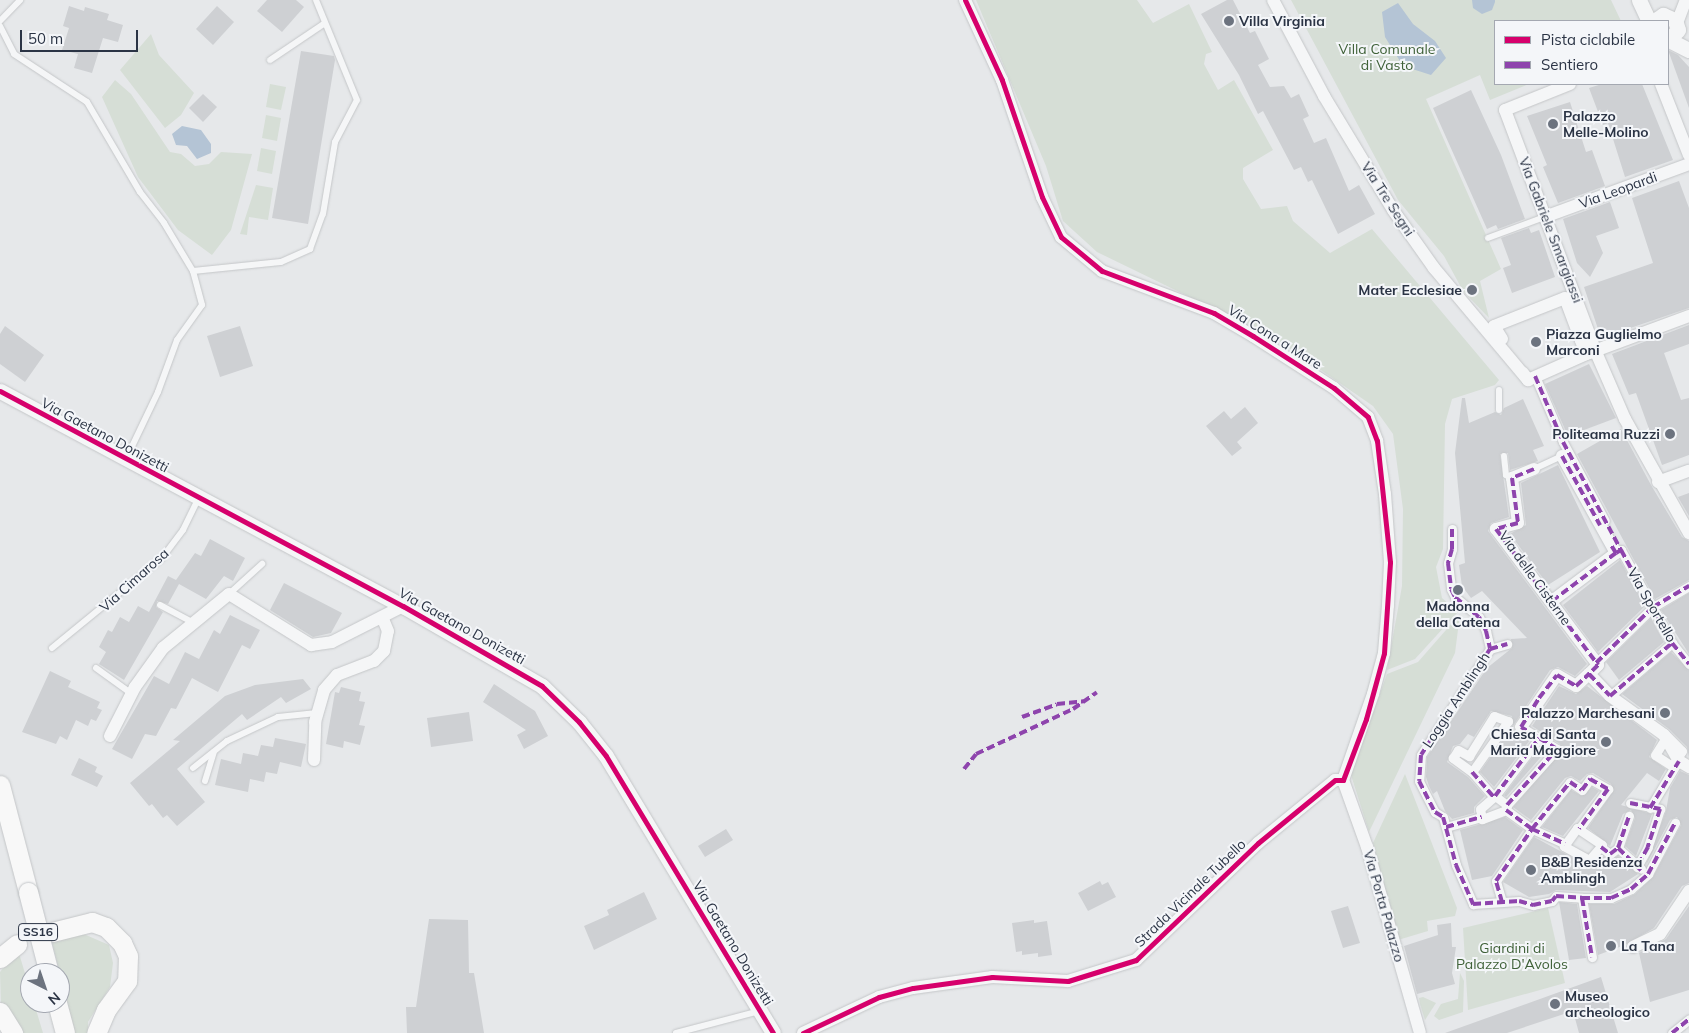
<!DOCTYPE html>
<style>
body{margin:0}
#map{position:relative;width:1689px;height:1033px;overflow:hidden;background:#e6e8ea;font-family:Mulish,sans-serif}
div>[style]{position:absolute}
.green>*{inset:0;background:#d6ded6}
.water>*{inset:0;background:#b4c4d5}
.building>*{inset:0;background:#ced0d3}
.roads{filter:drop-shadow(0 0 1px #c4c6c8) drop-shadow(0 0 1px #c4c6c8)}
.service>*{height:6px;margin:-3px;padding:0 3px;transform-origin:3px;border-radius:3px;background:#f5f6f7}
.pedestrian>*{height:9px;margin:-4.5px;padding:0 4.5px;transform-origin:4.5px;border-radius:4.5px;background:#f5f6f7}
.minor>*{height:12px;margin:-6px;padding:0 6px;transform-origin:6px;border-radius:6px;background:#f5f6f7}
.tertiary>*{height:15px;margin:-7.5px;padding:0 7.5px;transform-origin:7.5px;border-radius:7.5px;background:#f5f6f7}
.primary>*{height:19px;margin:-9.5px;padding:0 9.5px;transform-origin:9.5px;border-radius:9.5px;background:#f8f8f8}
.bridges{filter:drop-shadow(0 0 1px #c2c5c8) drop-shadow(0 0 1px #c2c5c8)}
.primary-bridge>*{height:19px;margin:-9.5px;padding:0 9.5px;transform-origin:9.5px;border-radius:9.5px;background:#f8f8f8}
.quiet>*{height:4px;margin-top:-2px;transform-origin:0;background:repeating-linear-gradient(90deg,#8e44ad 0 8px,transparent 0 12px)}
.cycleway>*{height:5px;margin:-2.5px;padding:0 2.5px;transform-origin:2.5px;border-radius:2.5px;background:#d6006c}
.dots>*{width:14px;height:14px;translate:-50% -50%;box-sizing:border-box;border:2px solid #f4f6f9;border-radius:50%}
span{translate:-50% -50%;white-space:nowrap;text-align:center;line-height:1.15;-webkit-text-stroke:4px #f4f6f9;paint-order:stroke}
.shield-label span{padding:1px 4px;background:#f4f6f9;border:1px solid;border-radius:4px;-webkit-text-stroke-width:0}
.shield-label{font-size:12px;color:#2b3445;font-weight:700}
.poi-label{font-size:14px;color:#2b3445;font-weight:700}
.left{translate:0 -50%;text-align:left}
.right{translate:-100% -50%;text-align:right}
.park-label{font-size:14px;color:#3f6138}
.street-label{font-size:14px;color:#2b3445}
.legend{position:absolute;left:1494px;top:20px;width:175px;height:65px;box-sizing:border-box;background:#f4f6f9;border:1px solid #a4a8b1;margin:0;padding:6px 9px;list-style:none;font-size:15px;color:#2b3445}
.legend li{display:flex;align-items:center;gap:10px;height:25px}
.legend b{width:25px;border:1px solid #a4a8b1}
.north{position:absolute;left:20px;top:963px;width:50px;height:50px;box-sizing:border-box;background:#f4f6f9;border:1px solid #a4a8b1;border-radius:50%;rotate:139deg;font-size:14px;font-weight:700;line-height:20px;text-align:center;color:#2b3445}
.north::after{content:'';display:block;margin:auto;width:18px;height:22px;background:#6c737f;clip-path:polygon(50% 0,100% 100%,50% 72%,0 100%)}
.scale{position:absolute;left:20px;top:30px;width:118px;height:22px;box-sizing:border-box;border:2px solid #2b3445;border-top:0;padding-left:6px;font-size:15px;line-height:18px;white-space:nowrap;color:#2b3445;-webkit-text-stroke:4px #f4f6f9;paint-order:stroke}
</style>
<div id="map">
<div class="green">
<i style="clip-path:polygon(976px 0,1137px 0,1153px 23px,1189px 4px,1212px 52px,1206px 54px,1204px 64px,1218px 90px,1234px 80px,1273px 150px,1243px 168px,1243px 179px,1261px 209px,1287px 206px,1293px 221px,1330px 253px,1372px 229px,1499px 380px,1495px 385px,1452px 399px,1445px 424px,1443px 549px,1436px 567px,1442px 598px,1458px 612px,1415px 659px,1387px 670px,1402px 586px,1403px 509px,1393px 434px,1373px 406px,1276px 339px,1097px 252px,1063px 221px,1046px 166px)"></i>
<i style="clip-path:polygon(1291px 0,1611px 0,1621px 21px,1495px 21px,1495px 84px,1529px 84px,1490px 100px,1480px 75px,1426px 99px,1501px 269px,1480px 281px,1489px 318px,1463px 291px,1444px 256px,1398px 200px)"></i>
<i style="clip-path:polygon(151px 34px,159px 55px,194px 93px,181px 115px,165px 128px,120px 70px)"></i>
<i style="clip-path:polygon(115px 80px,131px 94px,170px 152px,181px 154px,195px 166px,209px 164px,221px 152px,252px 154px,231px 230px,212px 255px,178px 230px,138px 177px,102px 97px)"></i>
<i style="clip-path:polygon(270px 84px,286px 87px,281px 110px,266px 107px)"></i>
<i style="clip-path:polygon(266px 115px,281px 118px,277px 141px,262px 138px)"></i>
<i style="clip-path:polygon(261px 148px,276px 151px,272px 174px,257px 171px)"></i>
<i style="clip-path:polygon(256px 185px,273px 188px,268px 220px,249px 217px,247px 235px,240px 234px)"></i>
<i style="clip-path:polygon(1460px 614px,1455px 653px,1369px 832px,1351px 775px,1387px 674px,1418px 662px)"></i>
<i style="clip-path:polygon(1405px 774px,1457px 908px,1455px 916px,1427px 921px,1428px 931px,1398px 940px,1373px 843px)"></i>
<i style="clip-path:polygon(1548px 908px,1565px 983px,1468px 1010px,1463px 928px)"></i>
<i style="clip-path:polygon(79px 932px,109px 945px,113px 963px,110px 987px,88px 1022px,88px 1033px,75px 1033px,51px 939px)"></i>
<i style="clip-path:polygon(18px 950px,30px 990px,30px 1003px,34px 1003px,43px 1033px,22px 1033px,1px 1007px,0 972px)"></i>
<i style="clip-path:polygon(1460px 973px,1464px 981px,1463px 1012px,1439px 1020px,1434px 1016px,1441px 1004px,1458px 999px)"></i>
<i style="clip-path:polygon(1423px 997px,1436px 1003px,1425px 1020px,1420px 1004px,1419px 998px)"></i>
</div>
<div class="water">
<i style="clip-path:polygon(1472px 0,1495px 0,1495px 2px,1492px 10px,1482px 14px,1473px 8px)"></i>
<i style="clip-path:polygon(1398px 3px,1413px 24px,1435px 41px,1446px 58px,1431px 75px,1403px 66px,1385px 37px,1382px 12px)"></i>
<i style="clip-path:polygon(182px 126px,201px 130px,211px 144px,211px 153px,197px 159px,187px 146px,176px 145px,172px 134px)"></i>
</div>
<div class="building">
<i style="clip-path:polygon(267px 0,296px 0,304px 7px,282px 32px,257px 11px)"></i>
<i style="clip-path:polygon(1227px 0,1233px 0,1250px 33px,1255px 31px,1269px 59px,1258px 65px,1270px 87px,1284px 86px,1291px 98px,1299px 94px,1309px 116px,1303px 119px,1314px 143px,1326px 138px,1349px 191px,1359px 185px,1375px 214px,1338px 234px,1312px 180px,1308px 182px,1301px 167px,1294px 170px,1263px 111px,1258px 114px,1239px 75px,1201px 14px)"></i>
<i style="clip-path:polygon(69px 6px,84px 11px,85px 7px,109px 14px,107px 20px,123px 25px,118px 42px,103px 38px,92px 73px,74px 68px,78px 54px,62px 50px,69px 28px,63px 26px)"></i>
<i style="clip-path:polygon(217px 6px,234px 22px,213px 45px,196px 29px)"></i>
<i style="clip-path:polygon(1668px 50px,1678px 55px,1689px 67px,1689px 108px)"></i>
<i style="clip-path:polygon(301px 51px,334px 56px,335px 60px,308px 224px,272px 218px)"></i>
<i style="clip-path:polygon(1602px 84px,1642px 84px,1673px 160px,1625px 177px,1608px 123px,1603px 125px,1589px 88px)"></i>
<i style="clip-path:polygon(1471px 90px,1501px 155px,1525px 219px,1498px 229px,1496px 225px,1487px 229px,1433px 108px)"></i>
<i style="clip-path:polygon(203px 94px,217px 107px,203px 122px,189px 108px)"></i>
<i style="clip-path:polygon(1570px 102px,1586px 152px,1592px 150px,1605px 186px,1558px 203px,1543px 167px,1547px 165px,1527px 116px)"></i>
<i style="clip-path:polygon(1679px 181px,1689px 208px,1689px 308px,1601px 338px,1584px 287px,1653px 263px,1632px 198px)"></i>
<i style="clip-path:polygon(1610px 202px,1619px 228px,1596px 236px,1603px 253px,1590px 277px,1577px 263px,1563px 219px)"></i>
<i style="clip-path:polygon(1529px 228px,1531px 233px,1539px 230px,1555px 277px,1512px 293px,1503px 268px,1511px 265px,1501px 238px)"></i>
<i style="clip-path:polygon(1689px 325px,1689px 344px,1664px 353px,1681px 400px,1689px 398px,1689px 455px,1662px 465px,1636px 393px,1629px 395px,1612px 354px)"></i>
<i style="clip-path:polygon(5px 326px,44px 355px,25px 382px,0 364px,0 334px)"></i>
<i style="clip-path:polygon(240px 326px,253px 366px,220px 377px,207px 336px)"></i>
<i style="clip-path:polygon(1589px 364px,1616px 418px,1568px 436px,1545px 384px)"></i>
<i style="clip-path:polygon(1462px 398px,1465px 398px,1469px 423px,1495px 412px,1501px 415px,1504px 408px,1523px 399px,1544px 446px,1533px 450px,1538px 461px,1510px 470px,1508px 453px,1500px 454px,1509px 517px,1491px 523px,1488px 531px,1587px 664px,1575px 676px,1558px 667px,1550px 670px,1513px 726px,1516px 733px,1530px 740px,1494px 787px,1480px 772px,1513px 725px,1512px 716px,1491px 711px,1474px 737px,1468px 734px,1460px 744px,1453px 746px,1447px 762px,1468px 777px,1485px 796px,1474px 807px,1474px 813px,1452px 819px,1445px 811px,1437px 791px,1433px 794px,1429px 786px,1426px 777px,1427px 757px,1487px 668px,1512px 648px,1511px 639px,1527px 638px,1482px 591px,1471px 598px,1462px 586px,1459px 565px,1465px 563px,1455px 453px)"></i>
<i style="clip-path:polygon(1245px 407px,1258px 423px,1237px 442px,1242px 448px,1232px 456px,1206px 426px,1224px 411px,1231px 419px)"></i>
<i style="clip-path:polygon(1621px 429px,1651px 485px,1682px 537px,1689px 541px,1689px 580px,1655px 599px,1577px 454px)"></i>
<i style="clip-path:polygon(1558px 465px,1600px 552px,1548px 585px,1510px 534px,1526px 525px,1521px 483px)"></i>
<i style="clip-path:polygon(1689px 493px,1689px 516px,1678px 497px)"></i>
<i style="clip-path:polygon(210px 539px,245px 558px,233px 581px,224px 576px,206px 599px,179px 584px,168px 604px,157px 601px,156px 607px,163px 612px,124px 680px,99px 664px,106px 652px,99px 647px,108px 630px,112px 632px,120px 617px,129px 622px,138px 606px,149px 612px,168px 576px,176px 580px,195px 553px,201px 556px)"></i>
<i style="clip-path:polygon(1620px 560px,1645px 606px,1598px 652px,1563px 605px)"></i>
<i style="clip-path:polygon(284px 583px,342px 613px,331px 633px,313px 637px,270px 610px)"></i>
<i style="clip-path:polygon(1689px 593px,1689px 654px,1661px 610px)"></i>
<i style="clip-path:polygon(230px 615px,260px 630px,250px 649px,242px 645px,218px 692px,192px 678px,176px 709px,171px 708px,156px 736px,145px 734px,132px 759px,112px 749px,154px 676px,169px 684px,185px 652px,199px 659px,214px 630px,220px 634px)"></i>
<i style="clip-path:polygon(1651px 618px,1664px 642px,1619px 680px,1606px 662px)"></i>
<i style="clip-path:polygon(1671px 652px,1689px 670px,1689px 758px,1687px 747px,1669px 729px,1622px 694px)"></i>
<i style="clip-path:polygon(50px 671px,71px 681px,68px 687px,100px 702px,97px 708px,102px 710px,96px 721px,91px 719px,88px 726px,76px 720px,67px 740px,60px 736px,56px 744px,22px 732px)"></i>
<i style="clip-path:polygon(303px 679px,311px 689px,286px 703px,281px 697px,247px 720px,242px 714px,177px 769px,205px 802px,177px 826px,167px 815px,163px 818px,152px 804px,149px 806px,130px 783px,180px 741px,173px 740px,225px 696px,255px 685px)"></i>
<i style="clip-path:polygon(494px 684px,535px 711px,548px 736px,524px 749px,517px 735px,526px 730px,483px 702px)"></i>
<i style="clip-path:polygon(1559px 686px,1576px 694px,1587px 686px,1657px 740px,1649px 757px,1666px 769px,1659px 781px,1647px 773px,1621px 805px,1652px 814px,1636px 856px,1625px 846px,1635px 818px,1631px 810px,1623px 814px,1610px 846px,1588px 828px,1614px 790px,1611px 784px,1593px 773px,1587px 774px,1580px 781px,1571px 776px,1565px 778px,1531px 820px,1513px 807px,1563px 750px,1560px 744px,1532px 726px)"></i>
<i style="clip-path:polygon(341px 687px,361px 692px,359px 701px,365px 702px,359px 725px,365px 726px,360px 745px,344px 741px,343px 748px,326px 744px,335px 692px,339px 693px)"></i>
<i style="clip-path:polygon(469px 712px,473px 741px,431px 747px,427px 718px)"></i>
<i style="clip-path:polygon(275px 738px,306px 744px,301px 767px,280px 762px,277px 774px,266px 772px,264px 782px,250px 779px,248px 792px,215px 785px,221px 759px,241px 764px,243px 753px,258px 756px,261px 745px,273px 747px)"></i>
<i style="clip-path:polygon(1541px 746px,1547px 750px,1506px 797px,1504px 795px)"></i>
<i style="clip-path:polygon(79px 758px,97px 767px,95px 772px,103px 776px,97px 787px,71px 775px)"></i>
<i style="clip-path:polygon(1680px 771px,1689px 775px,1689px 883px,1682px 886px,1654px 928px,1625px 945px,1598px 955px,1589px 904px,1614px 904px,1635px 894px,1653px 877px,1681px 825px,1677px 817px,1670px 820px,1646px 865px,1666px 811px,1670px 788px)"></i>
<i style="clip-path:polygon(1592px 787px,1599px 791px,1563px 836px,1542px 827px,1571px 790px,1582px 796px)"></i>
<i style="clip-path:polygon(1505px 817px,1523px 830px,1492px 876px,1472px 880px,1460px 830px)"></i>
<i style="clip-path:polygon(726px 829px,733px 840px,705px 857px,698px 846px)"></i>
<i style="clip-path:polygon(1534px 837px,1588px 866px,1601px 855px,1609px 860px,1618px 856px,1638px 874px,1610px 892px,1556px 890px,1549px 894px,1529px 897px,1503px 882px)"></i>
<i style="clip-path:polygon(1100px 881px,1102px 885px,1108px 882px,1116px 897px,1088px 911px,1078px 893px)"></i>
<i style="clip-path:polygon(644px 892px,657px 919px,594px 950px,584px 926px,609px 915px,607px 910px)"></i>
<i style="clip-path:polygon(1559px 902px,1577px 904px,1586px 958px,1569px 960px)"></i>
<i style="clip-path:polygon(1348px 906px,1360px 943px,1343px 948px,1331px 911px)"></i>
<i style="clip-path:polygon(1689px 906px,1689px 990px,1650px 1002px,1639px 953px,1666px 939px)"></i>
<i style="clip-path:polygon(429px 919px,468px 920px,469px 973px,474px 973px,484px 1033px,407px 1033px,406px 1007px,416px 1007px)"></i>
<i style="clip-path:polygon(1034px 920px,1034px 923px,1047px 921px,1052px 955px,1038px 957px,1038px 953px,1022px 955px,1022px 951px,1016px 952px,1012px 923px)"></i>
<i style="clip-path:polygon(1451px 923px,1452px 947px,1456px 947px,1452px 973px,1455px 984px,1417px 994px,1404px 946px,1438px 935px,1437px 925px)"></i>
<i style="clip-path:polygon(1601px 977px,1618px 1033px,1579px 1033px,1573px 1011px,1507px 1033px,1445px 1033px)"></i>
</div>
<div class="roads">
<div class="service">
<i style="left:0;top:21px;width:29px;rotate:-46deg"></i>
<i style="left:0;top:26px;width:31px;rotate:63deg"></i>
<i style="left:14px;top:54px;width:87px;rotate:33.3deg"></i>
<i style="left:87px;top:102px;width:104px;rotate:59.5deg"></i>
<i style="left:140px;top:192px;width:39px;rotate:52deg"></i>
<i style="left:164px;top:223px;width:56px;rotate:58.9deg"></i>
<i style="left:193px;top:271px;width:35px;rotate:75deg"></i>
<i style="left:202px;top:305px;width:43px;rotate:125.5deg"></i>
<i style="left:177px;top:340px;width:55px;rotate:110.1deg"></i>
<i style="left:158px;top:392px;width:74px;rotate:115.5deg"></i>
<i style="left:270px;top:60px;width:66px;rotate:-33.9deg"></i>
<i style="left:1488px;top:238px;width:63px;rotate:-20.4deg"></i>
<i style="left:193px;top:271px;width:88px;rotate:-5.8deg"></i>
<i style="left:281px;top:262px;width:32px;rotate:-24deg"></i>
<i style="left:310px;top:249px;width:37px;rotate:-70deg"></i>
<i style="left:323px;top:214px;width:73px;rotate:-80.5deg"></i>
<i style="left:335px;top:142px;width:47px;rotate:-62.4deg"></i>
<i style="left:357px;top:100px;width:108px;rotate:-112.3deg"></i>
<i style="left:1499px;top:410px;width:20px;rotate:-90deg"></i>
<i style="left:1504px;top:456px;width:19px;rotate:84deg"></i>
<i style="left:1506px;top:475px;width:7px;rotate:27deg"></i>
<i style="left:1534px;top:469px;width:31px;rotate:-25deg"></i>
<i style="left:229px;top:594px;width:45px;rotate:-42.3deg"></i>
<i style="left:160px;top:605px;width:36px;rotate:28deg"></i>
<i style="left:52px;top:648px;width:142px;rotate:-39.3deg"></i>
<i style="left:162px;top:558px;width:35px;rotate:-53deg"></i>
<i style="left:183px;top:530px;width:37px;rotate:-64deg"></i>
<i style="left:96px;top:668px;width:44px;rotate:35.8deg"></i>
<i style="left:193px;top:768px;width:43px;rotate:-38.5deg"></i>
<i style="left:227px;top:741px;width:56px;rotate:-25.2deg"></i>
<i style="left:278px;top:717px;width:39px;rotate:-6deg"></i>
<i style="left:205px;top:781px;width:30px;rotate:-73deg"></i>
<i style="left:676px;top:1033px;width:86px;rotate:-14.8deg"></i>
</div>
<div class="pedestrian">
<i style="left:1535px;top:376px;width:72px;rotate:67deg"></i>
<i style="left:1563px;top:442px;width:89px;rotate:62deg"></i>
<i style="left:1452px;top:529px;width:20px;rotate:90deg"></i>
<i style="left:1452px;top:549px;width:15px;rotate:106deg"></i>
<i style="left:1448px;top:563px;width:26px;rotate:83deg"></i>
<i style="left:1451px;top:589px;width:9px;rotate:63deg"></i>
<i style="left:1455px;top:597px;width:31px;rotate:40deg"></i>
<i style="left:1479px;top:617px;width:16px;rotate:63deg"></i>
<i style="left:1486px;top:631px;width:18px;rotate:77deg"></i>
<i style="left:1490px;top:649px;width:126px;rotate:123.1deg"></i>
<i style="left:1421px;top:755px;width:26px;rotate:94deg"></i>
<i style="left:1419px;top:781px;width:35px;rotate:63deg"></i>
<i style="left:1435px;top:812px;width:9px;rotate:32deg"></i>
<i style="left:1443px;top:817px;width:50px;rotate:74.8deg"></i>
<i style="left:1456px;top:865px;width:43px;rotate:66.4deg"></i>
<i style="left:1473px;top:904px;width:46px;rotate:-3.7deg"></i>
<i style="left:1519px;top:901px;width:15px;rotate:16deg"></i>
<i style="left:1533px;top:905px;width:19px;rotate:-12deg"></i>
<i style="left:1552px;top:901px;width:6px;rotate:-51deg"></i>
<i style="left:1556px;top:896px;width:26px;rotate:4deg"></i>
<i style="left:1582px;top:898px;width:60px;rotate:80.4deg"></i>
<i style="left:1616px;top:553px;width:6px;rotate:-31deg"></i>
<i style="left:1621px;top:550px;width:106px;rotate:61.3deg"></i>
<i style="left:1672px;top:643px;width:27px;rotate:51deg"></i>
<i style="left:1490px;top:649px;width:18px;rotate:-16deg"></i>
<i style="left:1596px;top:663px;width:80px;rotate:-44.5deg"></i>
<i style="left:1653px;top:607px;width:42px;rotate:-30.3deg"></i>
<i style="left:1610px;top:696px;width:82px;rotate:-40.5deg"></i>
<i style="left:1494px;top:716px;width:15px;rotate:20deg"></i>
<i style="left:1508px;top:721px;width:62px;rotate:125.2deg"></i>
<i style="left:1472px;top:772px;width:24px;rotate:-144deg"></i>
<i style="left:1453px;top:758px;width:9px;rotate:-58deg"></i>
<i style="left:1458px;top:750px;width:13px;rotate:29deg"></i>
<i style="left:1469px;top:756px;width:47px;rotate:-58deg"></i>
<i style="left:1667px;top:736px;width:21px;rotate:45deg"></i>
<i style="left:1682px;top:751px;width:18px;rotate:124deg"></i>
<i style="left:1672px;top:766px;width:20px;rotate:-147deg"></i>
<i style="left:1655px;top:755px;width:22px;rotate:-58deg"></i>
<i style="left:1472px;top:772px;width:33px;rotate:49deg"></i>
<i style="left:1495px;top:796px;width:15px;rotate:37deg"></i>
<i style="left:1507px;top:805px;width:5px;rotate:101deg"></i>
<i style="left:1506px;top:810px;width:26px;rotate:159deg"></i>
<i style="left:1482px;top:819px;width:10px;rotate:-101deg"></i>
<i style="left:1480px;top:809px;width:20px;rotate:-41deg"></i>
<i style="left:1495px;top:796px;width:73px;rotate:-52.8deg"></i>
<i style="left:1630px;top:803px;width:31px;rotate:11deg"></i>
<i style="left:1660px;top:809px;width:40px;rotate:108deg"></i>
<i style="left:1648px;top:847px;width:23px;rotate:119deg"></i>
<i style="left:1507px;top:805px;width:75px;rotate:-48.2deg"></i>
<i style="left:1557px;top:749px;width:42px;rotate:-148.6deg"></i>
<i style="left:1650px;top:808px;width:52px;rotate:-59deg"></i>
<i style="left:1506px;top:810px;width:32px;rotate:36deg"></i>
<i style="left:1532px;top:829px;width:36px;rotate:24deg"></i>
<i style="left:1446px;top:827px;width:37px;rotate:-16deg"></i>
<i style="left:1577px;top:828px;width:30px;rotate:34deg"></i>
<i style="left:1602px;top:845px;width:20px;rotate:131deg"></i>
<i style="left:1589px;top:860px;width:29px;rotate:-151deg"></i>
<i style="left:1564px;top:846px;width:22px;rotate:-54deg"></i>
<i style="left:1601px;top:847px;width:11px;rotate:38deg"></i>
<i style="left:1610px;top:854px;width:10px;rotate:-37deg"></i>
<i style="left:1618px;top:848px;width:31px;rotate:42deg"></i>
<i style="left:1618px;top:848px;width:34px;rotate:-71deg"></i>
<i style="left:1582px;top:898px;width:29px"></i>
<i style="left:1611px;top:898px;width:22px;rotate:-24deg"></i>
<i style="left:1631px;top:889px;width:23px;rotate:-41deg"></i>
<i style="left:1648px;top:874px;width:58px;rotate:-62.1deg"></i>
<i style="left:1502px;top:902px;width:22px;rotate:-106deg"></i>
<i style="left:1496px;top:881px;width:63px;rotate:-55.3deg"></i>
<i style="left:1532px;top:829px;width:60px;rotate:-51deg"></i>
<i style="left:1570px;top:782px;width:14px;rotate:34deg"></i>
<i style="left:1582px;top:790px;width:14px;rotate:-54deg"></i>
<i style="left:1590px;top:779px;width:21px;rotate:29deg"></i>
<i style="left:1608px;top:789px;width:49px;rotate:125.9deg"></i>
<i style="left:1672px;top:1033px;width:22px;rotate:-39deg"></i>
</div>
<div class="minor">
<i style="left:965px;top:0;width:88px;rotate:65.2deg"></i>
<i style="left:1002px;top:80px;width:124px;rotate:71.1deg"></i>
<i style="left:1042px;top:197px;width:44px;rotate:64.6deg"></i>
<i style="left:1061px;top:237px;width:53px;rotate:39.7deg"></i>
<i style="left:1102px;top:271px;width:120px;rotate:20.6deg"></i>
<i style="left:1214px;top:313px;width:45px;rotate:30.5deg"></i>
<i style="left:1253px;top:336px;width:96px;rotate:32.7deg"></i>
<i style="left:1334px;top:388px;width:45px;rotate:40.5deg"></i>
<i style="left:1368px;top:417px;width:26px;rotate:69deg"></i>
<i style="left:1377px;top:441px;width:54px;rotate:81.4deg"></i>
<i style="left:1385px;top:494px;width:68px;rotate:85.8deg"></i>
<i style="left:1390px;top:562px;width:43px;rotate:92.7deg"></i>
<i style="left:1388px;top:605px;width:48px;rotate:94.8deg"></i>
<i style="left:1384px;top:653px;width:42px;rotate:105deg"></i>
<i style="left:1373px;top:694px;width:91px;rotate:109.2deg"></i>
<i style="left:1273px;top:0;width:109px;rotate:62deg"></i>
<i style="left:1324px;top:96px;width:133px;rotate:58.8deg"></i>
<i style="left:1393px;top:210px;width:71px;rotate:54.7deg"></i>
<i style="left:1434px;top:268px;width:146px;rotate:50deg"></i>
<i style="left:1677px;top:23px;width:25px;rotate:-69deg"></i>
<i style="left:1570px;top:84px;width:70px;rotate:158.2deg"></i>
<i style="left:1505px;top:110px;width:256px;rotate:69.4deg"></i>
<i style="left:1595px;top:350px;width:75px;rotate:66.5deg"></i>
<i style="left:1625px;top:419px;width:131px;rotate:60.7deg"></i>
<i style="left:1661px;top:84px;width:76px;rotate:68.5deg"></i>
<i style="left:1547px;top:216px;width:151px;rotate:-20.1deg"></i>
<i style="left:1502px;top:339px;width:15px;rotate:-122deg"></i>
<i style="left:1494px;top:326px;width:76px;rotate:-21.5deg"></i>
<i style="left:1565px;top:298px;width:60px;rotate:69.4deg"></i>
<i style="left:1523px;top:373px;width:9px;rotate:54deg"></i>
<i style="left:1528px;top:380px;width:67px;rotate:-23.9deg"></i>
<i style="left:1589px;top:353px;width:107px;rotate:-20.3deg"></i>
<i style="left:1534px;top:469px;width:24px;rotate:158deg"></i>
<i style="left:1512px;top:478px;width:45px;rotate:82.4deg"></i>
<i style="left:1518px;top:523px;width:23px;rotate:165deg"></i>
<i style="left:1496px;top:529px;width:170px;rotate:53.1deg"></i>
<i style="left:1598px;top:665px;width:13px;rotate:135deg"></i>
<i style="left:1589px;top:674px;width:30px;rotate:46deg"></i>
<i style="left:1610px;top:696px;width:67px;rotate:35.8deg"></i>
<i style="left:1664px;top:735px;width:30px;rotate:60deg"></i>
<i style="left:1679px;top:761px;width:12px;rotate:31deg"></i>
<i style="left:1658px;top:482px;width:33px;rotate:-20deg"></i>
<i style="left:1552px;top:601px;width:80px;rotate:-36.9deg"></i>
<i style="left:1616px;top:553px;width:111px;rotate:-119.1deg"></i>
<i style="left:1521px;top:727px;width:63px;rotate:-55.3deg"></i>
<i style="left:1557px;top:675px;width:22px;rotate:30deg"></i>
<i style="left:1576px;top:686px;width:18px;rotate:-43deg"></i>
<i style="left:110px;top:736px;width:55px;rotate:-63deg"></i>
<i style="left:135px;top:687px;width:48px;rotate:-54.3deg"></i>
<i style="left:163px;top:648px;width:85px;rotate:-39.3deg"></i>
<i style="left:229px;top:594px;width:97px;rotate:31.9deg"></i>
<i style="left:311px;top:645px;width:21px;rotate:-8deg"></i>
<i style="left:332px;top:642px;width:80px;rotate:-26.9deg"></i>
<i style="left:314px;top:760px;width:38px;rotate:-88deg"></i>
<i style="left:315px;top:722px;width:33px;rotate:-74deg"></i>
<i style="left:324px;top:690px;width:20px;rotate:-49deg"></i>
<i style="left:337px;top:675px;width:40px;rotate:-21deg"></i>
<i style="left:374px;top:661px;width:14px;rotate:-45deg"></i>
<i style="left:384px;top:651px;width:20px;rotate:-79deg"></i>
<i style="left:388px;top:631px;width:15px;rotate:-113deg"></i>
<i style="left:1343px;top:780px;width:71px;rotate:70.3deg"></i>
<i style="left:1367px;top:847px;width:193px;rotate:74.1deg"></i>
<i style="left:1633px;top:947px;width:30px;rotate:-26deg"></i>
<i style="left:1660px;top:934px;width:52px;rotate:-56deg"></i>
<i style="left:803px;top:1033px;width:84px;rotate:-25.3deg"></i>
<i style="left:879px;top:997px;width:35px;rotate:-15deg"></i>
<i style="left:913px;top:988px;width:80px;rotate:-7.9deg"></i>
<i style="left:992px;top:977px;width:76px;rotate:3deg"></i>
<i style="left:1068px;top:981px;width:71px;rotate:-17.2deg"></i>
<i style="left:1136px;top:960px;width:169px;rotate:-43.8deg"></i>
<i style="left:1258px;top:843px;width:99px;rotate:-39.3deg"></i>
<i style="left:1335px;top:780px;width:8px"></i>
</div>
<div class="tertiary">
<i style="left:1639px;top:0;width:23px;rotate:65deg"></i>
<i style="left:1654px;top:21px;width:11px;rotate:-34deg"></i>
<i style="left:1663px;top:15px;width:13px;rotate:23deg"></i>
<i style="left:1675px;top:20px;width:10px;rotate:73deg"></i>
<i style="left:1678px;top:30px;width:14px;rotate:135deg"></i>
<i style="left:1669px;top:40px;width:22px;rotate:27deg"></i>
<i style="left:0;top:391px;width:457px;rotate:28.1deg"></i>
<i style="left:403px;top:606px;width:160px;rotate:29.9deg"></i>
<i style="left:542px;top:686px;width:52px;rotate:44.2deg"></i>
<i style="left:579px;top:722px;width:43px;rotate:51.5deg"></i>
<i style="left:606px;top:756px;width:323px;rotate:58.9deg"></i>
</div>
<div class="primary">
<i style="left:0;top:785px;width:111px;rotate:75.3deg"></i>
<i style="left:52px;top:932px;width:41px;rotate:-14deg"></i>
<i style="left:92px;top:922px;width:15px;rotate:20deg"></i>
<i style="left:106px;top:927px;width:23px;rotate:45deg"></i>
<i style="left:122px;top:943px;width:14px;rotate:65deg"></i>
<i style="left:128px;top:956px;width:25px;rotate:92deg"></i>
<i style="left:127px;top:981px;width:36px;rotate:126deg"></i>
<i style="left:106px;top:1010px;width:25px;rotate:113deg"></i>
<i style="left:0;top:958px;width:22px;rotate:-39deg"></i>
<i style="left:57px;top:1003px;width:31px;rotate:75deg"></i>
<i style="left:0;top:1012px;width:25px;rotate:58deg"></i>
</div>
</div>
<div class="bridges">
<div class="primary-bridge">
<i style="left:28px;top:892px;width:84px;rotate:75.5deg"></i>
</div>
</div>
<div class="quiet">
<i style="left:1535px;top:376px;width:72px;rotate:67deg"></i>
<i style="left:1563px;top:442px;width:123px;rotate:61.8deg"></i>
<i style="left:1562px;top:456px;width:79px;rotate:61.2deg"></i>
<i style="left:1534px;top:469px;width:24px;rotate:158deg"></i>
<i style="left:1512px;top:478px;width:45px;rotate:82.4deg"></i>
<i style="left:1518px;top:523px;width:23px;rotate:165deg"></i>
<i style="left:1496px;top:529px;width:170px;rotate:53.1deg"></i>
<i style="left:1598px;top:665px;width:13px;rotate:135deg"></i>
<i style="left:1589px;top:674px;width:30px;rotate:46deg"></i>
<i style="left:1610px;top:696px;width:82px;rotate:-40.5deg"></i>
<i style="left:1452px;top:529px;width:20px;rotate:90deg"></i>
<i style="left:1452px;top:549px;width:15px;rotate:106deg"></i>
<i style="left:1448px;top:563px;width:26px;rotate:83deg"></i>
<i style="left:1451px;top:589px;width:9px;rotate:63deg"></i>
<i style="left:1455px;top:597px;width:31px;rotate:40deg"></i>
<i style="left:1479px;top:617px;width:16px;rotate:63deg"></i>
<i style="left:1486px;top:631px;width:18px;rotate:77deg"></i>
<i style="left:1490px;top:649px;width:126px;rotate:123.1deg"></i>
<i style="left:1421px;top:755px;width:26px;rotate:94deg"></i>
<i style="left:1419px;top:781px;width:35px;rotate:63deg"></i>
<i style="left:1435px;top:812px;width:9px;rotate:32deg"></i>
<i style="left:1443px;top:817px;width:50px;rotate:74.8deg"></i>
<i style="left:1456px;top:865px;width:43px;rotate:66.4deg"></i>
<i style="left:1473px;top:904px;width:46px;rotate:-3.7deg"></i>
<i style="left:1519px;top:901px;width:15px;rotate:16deg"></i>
<i style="left:1533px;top:905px;width:19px;rotate:-12deg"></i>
<i style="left:1552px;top:901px;width:6px;rotate:-51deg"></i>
<i style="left:1556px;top:896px;width:26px;rotate:4deg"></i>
<i style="left:1582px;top:898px;width:60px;rotate:80.4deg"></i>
<i style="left:1616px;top:553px;width:6px;rotate:-31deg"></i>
<i style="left:1621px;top:550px;width:106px;rotate:61.3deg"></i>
<i style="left:1672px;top:643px;width:27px;rotate:51deg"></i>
<i style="left:1552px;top:601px;width:80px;rotate:-36.9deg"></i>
<i style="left:1616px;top:553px;width:9px;rotate:-122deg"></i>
<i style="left:1490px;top:649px;width:18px;rotate:-16deg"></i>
<i style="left:1596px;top:663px;width:80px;rotate:-44.5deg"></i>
<i style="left:1653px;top:607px;width:42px;rotate:-30.3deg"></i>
<i style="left:1022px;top:717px;width:37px;rotate:-20deg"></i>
<i style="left:1057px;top:704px;width:27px;rotate:-6deg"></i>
<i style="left:964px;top:769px;width:19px;rotate:-51deg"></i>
<i style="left:976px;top:754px;width:107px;rotate:-24.9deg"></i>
<i style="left:1073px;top:709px;width:29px;rotate:-35deg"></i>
<i style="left:1472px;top:772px;width:33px;rotate:49deg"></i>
<i style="left:1495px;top:796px;width:73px;rotate:-52.8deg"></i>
<i style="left:1630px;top:803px;width:31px;rotate:11deg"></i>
<i style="left:1660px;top:809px;width:40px;rotate:108deg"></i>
<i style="left:1648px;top:847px;width:23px;rotate:119deg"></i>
<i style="left:1507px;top:805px;width:75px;rotate:-48.2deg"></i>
<i style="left:1557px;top:749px;width:42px;rotate:-148.6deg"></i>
<i style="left:1521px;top:727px;width:34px;rotate:-58deg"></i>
<i style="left:1539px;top:698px;width:29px;rotate:-52deg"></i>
<i style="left:1557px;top:675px;width:22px;rotate:30deg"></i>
<i style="left:1576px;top:686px;width:18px;rotate:-43deg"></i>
<i style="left:1650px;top:808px;width:55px;rotate:-58.3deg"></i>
<i style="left:1506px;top:810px;width:32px;rotate:36deg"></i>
<i style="left:1532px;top:829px;width:36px;rotate:24deg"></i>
<i style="left:1446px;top:827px;width:37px;rotate:-16deg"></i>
<i style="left:1601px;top:847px;width:11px;rotate:38deg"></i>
<i style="left:1610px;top:854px;width:10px;rotate:-37deg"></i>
<i style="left:1618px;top:848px;width:32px;rotate:44deg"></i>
<i style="left:1618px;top:848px;width:34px;rotate:-71deg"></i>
<i style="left:1582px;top:898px;width:29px"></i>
<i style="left:1611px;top:898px;width:22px;rotate:-24deg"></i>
<i style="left:1631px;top:889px;width:23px;rotate:-41deg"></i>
<i style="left:1648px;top:874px;width:58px;rotate:-62.1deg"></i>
<i style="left:1502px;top:902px;width:22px;rotate:-106deg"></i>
<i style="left:1496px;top:881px;width:63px;rotate:-55.3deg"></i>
<i style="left:1532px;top:829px;width:60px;rotate:-51deg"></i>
<i style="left:1570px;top:782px;width:14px;rotate:34deg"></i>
<i style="left:1582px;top:790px;width:14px;rotate:-54deg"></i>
<i style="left:1590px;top:779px;width:21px;rotate:29deg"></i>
<i style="left:1608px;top:789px;width:49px;rotate:125.9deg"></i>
<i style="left:1672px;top:1033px;width:22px;rotate:-39deg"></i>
</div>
<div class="cycleway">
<i style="left:0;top:391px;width:457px;rotate:28.1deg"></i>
<i style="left:403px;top:606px;width:160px;rotate:29.9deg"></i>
<i style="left:542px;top:686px;width:52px;rotate:44.2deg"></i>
<i style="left:579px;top:722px;width:43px;rotate:51.5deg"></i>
<i style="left:606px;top:756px;width:323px;rotate:58.9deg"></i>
<i style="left:803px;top:1033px;width:84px;rotate:-25.3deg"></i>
<i style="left:879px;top:997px;width:35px;rotate:-15deg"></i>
<i style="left:913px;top:988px;width:80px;rotate:-7.9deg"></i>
<i style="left:992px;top:977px;width:76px;rotate:3deg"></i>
<i style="left:1068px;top:981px;width:71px;rotate:-17.2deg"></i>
<i style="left:1136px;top:960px;width:169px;rotate:-43.8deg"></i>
<i style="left:1258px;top:843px;width:99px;rotate:-39.3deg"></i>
<i style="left:1335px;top:780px;width:8px"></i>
<i style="left:1343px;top:780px;width:65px;rotate:-69.3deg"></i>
<i style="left:1366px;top:719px;width:68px;rotate:-74.7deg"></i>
<i style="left:1384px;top:653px;width:91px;rotate:-86.2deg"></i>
<i style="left:1390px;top:562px;width:122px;rotate:-96.1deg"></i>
<i style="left:1377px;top:441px;width:26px;rotate:-111deg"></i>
<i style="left:1368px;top:417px;width:45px;rotate:-139.5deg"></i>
<i style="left:1334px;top:388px;width:96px;rotate:-147.3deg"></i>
<i style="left:1253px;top:336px;width:45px;rotate:-149.5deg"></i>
<i style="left:1214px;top:313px;width:120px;rotate:-159.4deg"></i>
<i style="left:1102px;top:271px;width:53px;rotate:-140.3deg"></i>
<i style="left:1061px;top:237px;width:44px;rotate:-115.4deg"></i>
<i style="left:1042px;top:197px;width:124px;rotate:-108.9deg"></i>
<i style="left:1002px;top:80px;width:88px;rotate:-114.8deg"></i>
</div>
<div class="dots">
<i style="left:1229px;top:21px;background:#6c737f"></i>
<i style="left:1553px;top:124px;background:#6c737f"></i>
<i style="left:1472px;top:290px;background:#6c737f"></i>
<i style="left:1536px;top:342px;background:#6c737f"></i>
<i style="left:1670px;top:434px;background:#6c737f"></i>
<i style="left:1458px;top:590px;background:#6c737f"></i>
<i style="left:1665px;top:713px;background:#6c737f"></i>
<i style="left:1606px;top:742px;background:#6c737f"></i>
<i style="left:1531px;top:870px;background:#6c737f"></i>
<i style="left:1611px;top:946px;background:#6c737f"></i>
<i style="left:1555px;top:1004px;background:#6c737f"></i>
</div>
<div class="shield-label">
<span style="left:38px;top:932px">SS16</span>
</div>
<div class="poi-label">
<span class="left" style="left:1239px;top:21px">Villa Virginia</span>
<span class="left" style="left:1563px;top:124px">Palazzo<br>Melle-Molino</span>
<span class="right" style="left:1462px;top:290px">Mater Ecclesiae</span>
<span class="left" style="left:1546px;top:342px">Piazza Guglielmo<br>Marconi</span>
<span class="right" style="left:1660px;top:434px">Politeama Ruzzi</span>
<span style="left:1458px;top:614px">Madonna<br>della Catena</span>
<span class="right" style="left:1655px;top:713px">Palazzo Marchesani</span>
<span class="right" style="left:1596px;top:742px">Chiesa di Santa<br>Maria Maggiore</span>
<span class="left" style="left:1541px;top:870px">B&amp;B Residenza<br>Amblingh</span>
<span class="left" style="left:1621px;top:946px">La Tana</span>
<span class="left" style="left:1565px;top:1004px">Museo<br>archeologico</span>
</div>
<div class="park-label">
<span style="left:1387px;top:57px">Villa Comunale<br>di Vasto</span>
<span style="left:1512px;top:956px">Giardini di<br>Palazzo D'Avolos</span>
</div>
<div class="street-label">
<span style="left:1618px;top:190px;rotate:-20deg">Via Leopardi</span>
<span style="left:1388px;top:199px;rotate:57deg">Via Tre Segni</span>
<span style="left:1551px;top:230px;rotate:69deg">Via Gabriele Smargiassi</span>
<span style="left:1275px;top:337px;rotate:32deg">Via Cona a Mare</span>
<span style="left:105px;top:435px;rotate:28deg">Via Gaetano Donizetti</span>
<span style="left:1535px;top:578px;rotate:54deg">Via delle Cisterne</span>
<span style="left:134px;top:580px;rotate:-42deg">Via Cimarosa</span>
<span style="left:1652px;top:605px;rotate:60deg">Via Sportello</span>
<span style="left:462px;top:626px;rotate:29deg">Via Gaetano Donizetti</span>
<span style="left:1456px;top:700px;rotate:-57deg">Loggia Amblingh</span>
<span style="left:1190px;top:893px;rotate:-44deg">Strada Vicinale Tubello</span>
<span style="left:1384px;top:906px;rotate:74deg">Via Porta Palazzo</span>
<span style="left:733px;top:943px;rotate:59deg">Via Gaetano Donizetti</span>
</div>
<ul class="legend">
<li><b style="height:6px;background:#d6006c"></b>Pista ciclabile</li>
<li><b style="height:6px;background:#8e44ad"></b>Sentiero</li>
</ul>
<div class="north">N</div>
<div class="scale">50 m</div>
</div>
